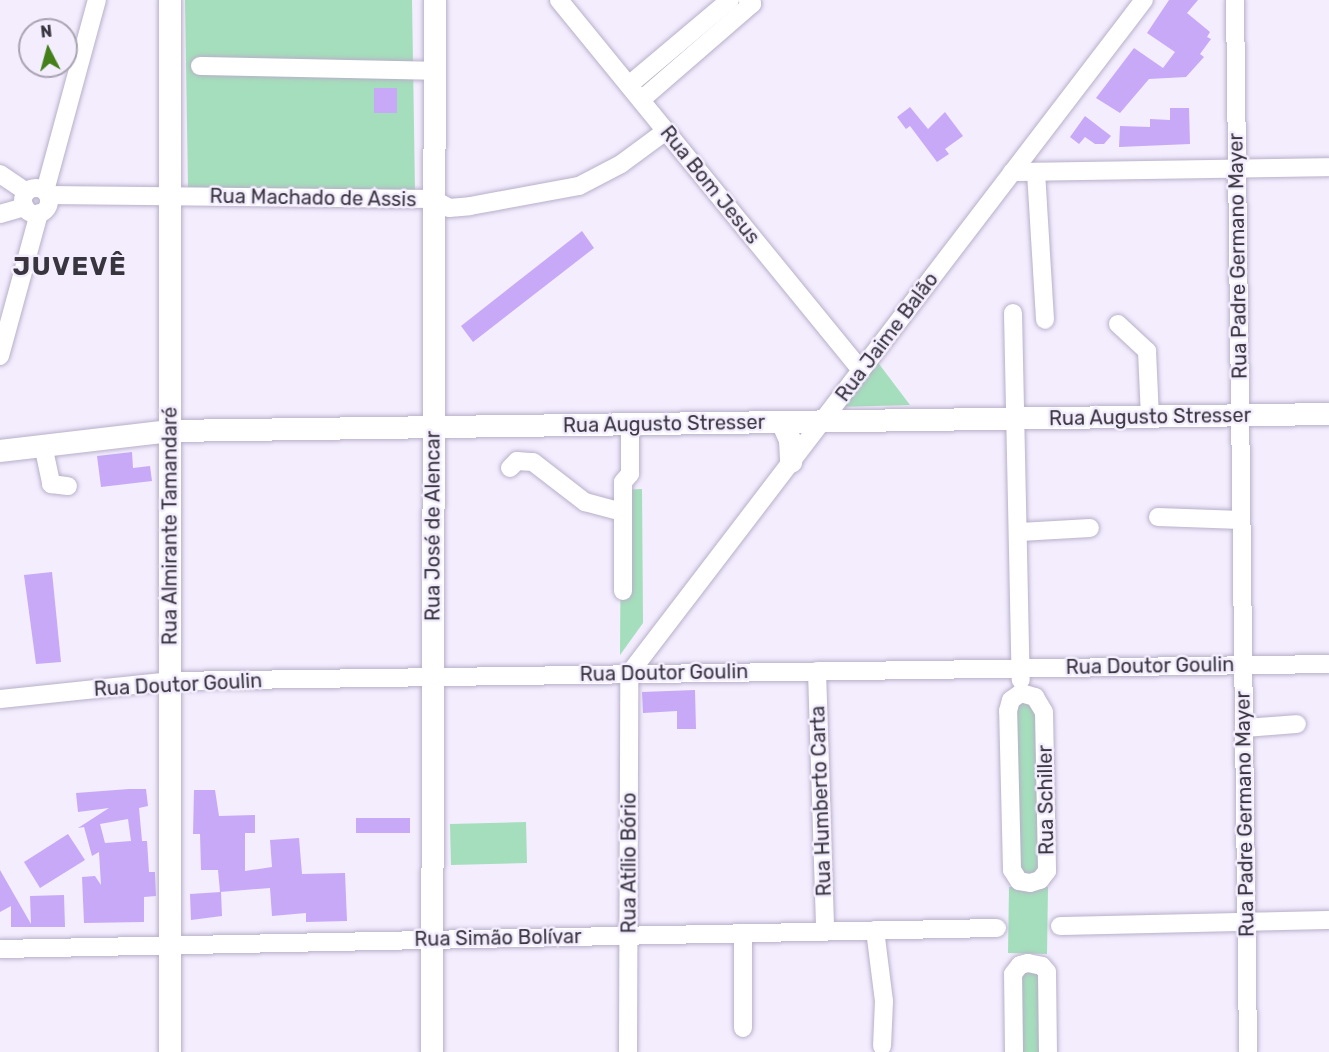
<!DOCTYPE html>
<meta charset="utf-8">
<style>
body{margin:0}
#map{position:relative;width:1329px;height:1052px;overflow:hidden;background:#f3edfe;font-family:Rubik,sans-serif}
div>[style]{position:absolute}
.green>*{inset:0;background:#a5debc}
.building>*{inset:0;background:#c7a9f7}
.roads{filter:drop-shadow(0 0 2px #b8afc9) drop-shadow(0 0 2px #b8afc9)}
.minor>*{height:18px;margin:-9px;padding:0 9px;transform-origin:9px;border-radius:9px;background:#fff}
.minor>.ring{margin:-9px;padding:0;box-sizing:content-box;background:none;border:18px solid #fff;border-radius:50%}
.major>*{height:22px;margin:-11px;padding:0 11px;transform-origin:11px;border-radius:11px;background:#fff}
span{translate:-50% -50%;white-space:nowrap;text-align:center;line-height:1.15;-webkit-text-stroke:5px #f3edfe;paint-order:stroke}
.street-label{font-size:20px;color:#39353f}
.district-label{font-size:26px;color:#39353f;font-weight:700;letter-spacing:1.5px}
.north{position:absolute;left:18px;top:18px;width:60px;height:60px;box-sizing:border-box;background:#f3edfe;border:2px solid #a9a3b2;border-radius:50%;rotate:354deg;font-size:16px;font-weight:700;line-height:24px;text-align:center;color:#39353f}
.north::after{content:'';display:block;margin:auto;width:21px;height:27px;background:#447f1a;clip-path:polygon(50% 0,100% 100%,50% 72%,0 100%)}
</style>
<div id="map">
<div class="green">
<i style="clip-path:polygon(185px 0,412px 0,415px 191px,188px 187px)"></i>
<i style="clip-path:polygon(876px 360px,910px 405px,839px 407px)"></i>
<i style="clip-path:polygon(642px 489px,643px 623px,620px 655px,621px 490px)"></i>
<i style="clip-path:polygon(1019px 701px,1037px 705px,1042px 865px,1034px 877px,1019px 872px,1015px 705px)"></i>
<i style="clip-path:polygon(526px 822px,527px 863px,451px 865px,450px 824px)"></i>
<i style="clip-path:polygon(1009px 887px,1048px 887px,1047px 954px,1008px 953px)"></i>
<i style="clip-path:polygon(1019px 971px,1041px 971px,1044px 1052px,1018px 1052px)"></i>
</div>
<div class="building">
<i style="clip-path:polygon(1169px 0,1198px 0,1187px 13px,1210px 32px,1207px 37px,1211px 39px,1200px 54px,1204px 57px,1186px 77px,1149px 79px,1120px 113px,1096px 98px,1134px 48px,1163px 68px,1175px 52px,1147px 33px)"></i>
<i style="clip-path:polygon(374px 88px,397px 88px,397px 113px,374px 113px)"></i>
<i style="clip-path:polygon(910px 107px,928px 129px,945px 112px,963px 136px,945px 149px,949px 154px,937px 162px,910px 126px,906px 129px,897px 117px)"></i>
<i style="clip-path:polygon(1170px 108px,1189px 108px,1190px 144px,1119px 147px,1120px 126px,1150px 127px,1150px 119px,1170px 120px)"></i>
<i style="clip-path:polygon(1085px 116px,1111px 136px,1104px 144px,1095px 144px,1085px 137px,1079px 144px,1070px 137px)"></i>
<i style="clip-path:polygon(582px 231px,594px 248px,473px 342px,461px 326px)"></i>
<i style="clip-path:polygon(132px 452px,133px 468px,150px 466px,152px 481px,101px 487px,97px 456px)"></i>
<i style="clip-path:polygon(52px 572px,61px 662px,36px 664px,24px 575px)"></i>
<i style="clip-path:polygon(695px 690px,696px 729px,677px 729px,677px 711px,643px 713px,642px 692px)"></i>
<i style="clip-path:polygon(evenodd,129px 789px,146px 789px,148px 806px,139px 808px,142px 841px,147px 841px,149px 872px,155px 872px,156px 896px,144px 897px,144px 922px,84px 923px,82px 877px,95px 876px,101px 885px,99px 852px,92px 856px,84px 827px,78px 828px,109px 808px,78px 812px,76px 793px,129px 789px,128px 819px,131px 841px,105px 843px,100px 824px,128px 819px)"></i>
<i style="clip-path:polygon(194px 790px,215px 790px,219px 816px,255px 815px,255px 833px,245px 833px,245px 871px,272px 867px,270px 840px,299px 838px,302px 874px,345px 873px,347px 921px,306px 922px,306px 913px,272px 916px,270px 888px,220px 892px,218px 870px,201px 870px,200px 834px,193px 834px)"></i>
<i style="clip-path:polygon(356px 818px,410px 818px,410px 833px,356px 833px)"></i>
<i style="clip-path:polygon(68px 834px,85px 860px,40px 888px,24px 862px)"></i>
<i style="clip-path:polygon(0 870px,31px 924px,30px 896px,64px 895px,65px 927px,11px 927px,11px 906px,0 912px)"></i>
<i style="clip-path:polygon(221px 892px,222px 916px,191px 920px,190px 894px)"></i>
</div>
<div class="roads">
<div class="minor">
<i style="left:559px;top:0;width:478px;rotate:50.8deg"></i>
<i style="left:1235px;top:0;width:1052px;rotate:89.29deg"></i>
<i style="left:200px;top:66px;width:235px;rotate:1.2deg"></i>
<i style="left:629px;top:85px;width:132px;rotate:-40.1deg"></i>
<i style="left:641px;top:100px;width:147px;rotate:-40.9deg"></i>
<i style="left:752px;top:4px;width:6px;rotate:-135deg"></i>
<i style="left:1012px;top:172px;width:317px;rotate:-0.9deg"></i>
<i style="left:1036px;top:172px;width:148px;rotate:86.5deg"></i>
<i style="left:0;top:174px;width:32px;rotate:34deg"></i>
<i class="ring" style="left:23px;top:188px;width:8px;height:8px"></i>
<i style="left:45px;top:191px;width:198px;rotate:-74.8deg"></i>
<i style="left:48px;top:195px;width:385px;rotate:0.6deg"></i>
<i style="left:433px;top:199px;width:18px;rotate:29deg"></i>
<i style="left:449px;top:208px;width:21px;rotate:-5deg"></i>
<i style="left:470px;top:206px;width:111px;rotate:-10.4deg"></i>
<i style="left:579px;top:186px;width:47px;rotate:-27.6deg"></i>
<i style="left:621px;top:164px;width:56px;rotate:-36.3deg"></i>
<i style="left:0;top:214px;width:26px;rotate:-16deg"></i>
<i style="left:1013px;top:313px;width:367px;rotate:88.8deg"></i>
<i style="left:1118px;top:324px;width:40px;rotate:43deg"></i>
<i style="left:1147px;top:351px;width:66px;rotate:87.4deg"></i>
<i style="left:0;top:356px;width:148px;rotate:-74.7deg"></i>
<i style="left:43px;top:445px;width:40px;rotate:78deg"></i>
<i style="left:51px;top:484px;width:17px;rotate:7deg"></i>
<i style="left:510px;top:468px;width:10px;rotate:-45deg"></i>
<i style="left:517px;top:461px;width:16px;rotate:4deg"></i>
<i style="left:533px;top:462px;width:66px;rotate:37.6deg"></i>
<i style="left:585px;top:502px;width:39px;rotate:15deg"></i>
<i style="left:1158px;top:517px;width:83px;rotate:2.1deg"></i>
<i style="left:1020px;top:532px;width:70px;rotate:-3.3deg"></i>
<i style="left:623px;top:591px;width:109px;rotate:-90deg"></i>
<i style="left:623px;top:482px;width:11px;rotate:-49deg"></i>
<i style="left:630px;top:474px;width:50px;rotate:-90deg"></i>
<i style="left:817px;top:671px;width:260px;rotate:88.2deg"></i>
<i style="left:1021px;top:693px;width:15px;rotate:16deg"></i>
<i style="left:1035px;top:697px;width:17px;rotate:59deg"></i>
<i style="left:1044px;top:712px;width:159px;rotate:88.9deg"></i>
<i style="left:1047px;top:871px;width:11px;rotate:128deg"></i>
<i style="left:1040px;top:880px;width:10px;rotate:163deg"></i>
<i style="left:1030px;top:883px;width:11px;rotate:-170deg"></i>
<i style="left:1019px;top:881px;width:13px;rotate:-122deg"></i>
<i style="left:1012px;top:870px;width:159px;rotate:-91.4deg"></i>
<i style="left:1008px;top:711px;width:11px;rotate:-75deg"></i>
<i style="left:1011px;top:700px;width:12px;rotate:-35deg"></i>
<i style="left:0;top:699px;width:171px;rotate:-6deg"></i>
<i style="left:170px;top:681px;width:1159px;rotate:-0.84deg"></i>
<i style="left:1244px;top:728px;width:53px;rotate:-4.3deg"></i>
<i style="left:1060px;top:926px;width:269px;rotate:-1.3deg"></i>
<i style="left:875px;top:930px;width:72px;rotate:82.8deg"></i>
<i style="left:884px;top:1001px;width:45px;rotate:92.5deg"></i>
<i style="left:743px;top:933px;width:95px;rotate:90deg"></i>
<i style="left:0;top:949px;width:997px;rotate:-1.21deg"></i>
<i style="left:628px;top:1052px;width:378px;rotate:-89.8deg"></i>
<i style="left:629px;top:674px;width:848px;rotate:-52.62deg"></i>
<i style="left:1014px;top:1052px;width:78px;rotate:-90.7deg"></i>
<i style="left:1013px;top:974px;width:11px;rotate:-52deg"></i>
<i style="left:1020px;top:965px;width:8px;rotate:-14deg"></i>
<i style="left:1028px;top:963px;width:14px;rotate:12deg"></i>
<i style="left:1042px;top:966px;width:8px;rotate:50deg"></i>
<i style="left:1047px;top:972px;width:80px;rotate:89.3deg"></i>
</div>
<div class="major">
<i style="left:782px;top:422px;width:20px;rotate:66deg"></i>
<i style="left:790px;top:440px;width:22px;rotate:87deg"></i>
<i style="left:0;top:451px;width:171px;rotate:-6.7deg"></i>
<i style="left:170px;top:431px;width:1159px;rotate:-0.84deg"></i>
<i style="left:170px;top:1052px;width:1052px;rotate:-90deg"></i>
<i style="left:432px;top:1052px;width:1052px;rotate:-89.84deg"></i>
</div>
</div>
<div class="street-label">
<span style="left:710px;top:185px;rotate:51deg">Rua Bom Jesus</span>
<span style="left:313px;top:198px;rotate:1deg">Rua Machado de Assis</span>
<span style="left:1238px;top:256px;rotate:-91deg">Rua Padre Germano Mayer</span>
<span style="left:887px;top:337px;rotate:-53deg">Rua Jaime Balão</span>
<span style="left:1150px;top:417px;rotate:-1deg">Rua Augusto Stresser</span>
<span style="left:664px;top:424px;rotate:-1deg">Rua Augusto Stresser</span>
<span style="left:170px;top:526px;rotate:-90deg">Rua Almirante Tamandaré</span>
<span style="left:433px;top:526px;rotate:-90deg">Rua José de Alencar</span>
<span style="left:1150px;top:666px;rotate:-1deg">Rua Doutor Goulin</span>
<span style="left:664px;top:673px;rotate:-1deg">Rua Doutor Goulin</span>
<span style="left:178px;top:685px;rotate:-3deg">Rua Doutor Goulin</span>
<span style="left:1046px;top:800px;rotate:-91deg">Rua Schiller</span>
<span style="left:821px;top:801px;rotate:-92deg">Rua Humberto Carta</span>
<span style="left:1245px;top:814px;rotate:-91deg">Rua Padre Germano Mayer</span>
<span style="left:629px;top:863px;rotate:-90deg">Rua Atílio Bório</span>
<span style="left:498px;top:938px;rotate:-1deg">Rua Simão Bolívar</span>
</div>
<div class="district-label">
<span style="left:70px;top:267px">JUVEVÊ</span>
</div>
<div class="north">N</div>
</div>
